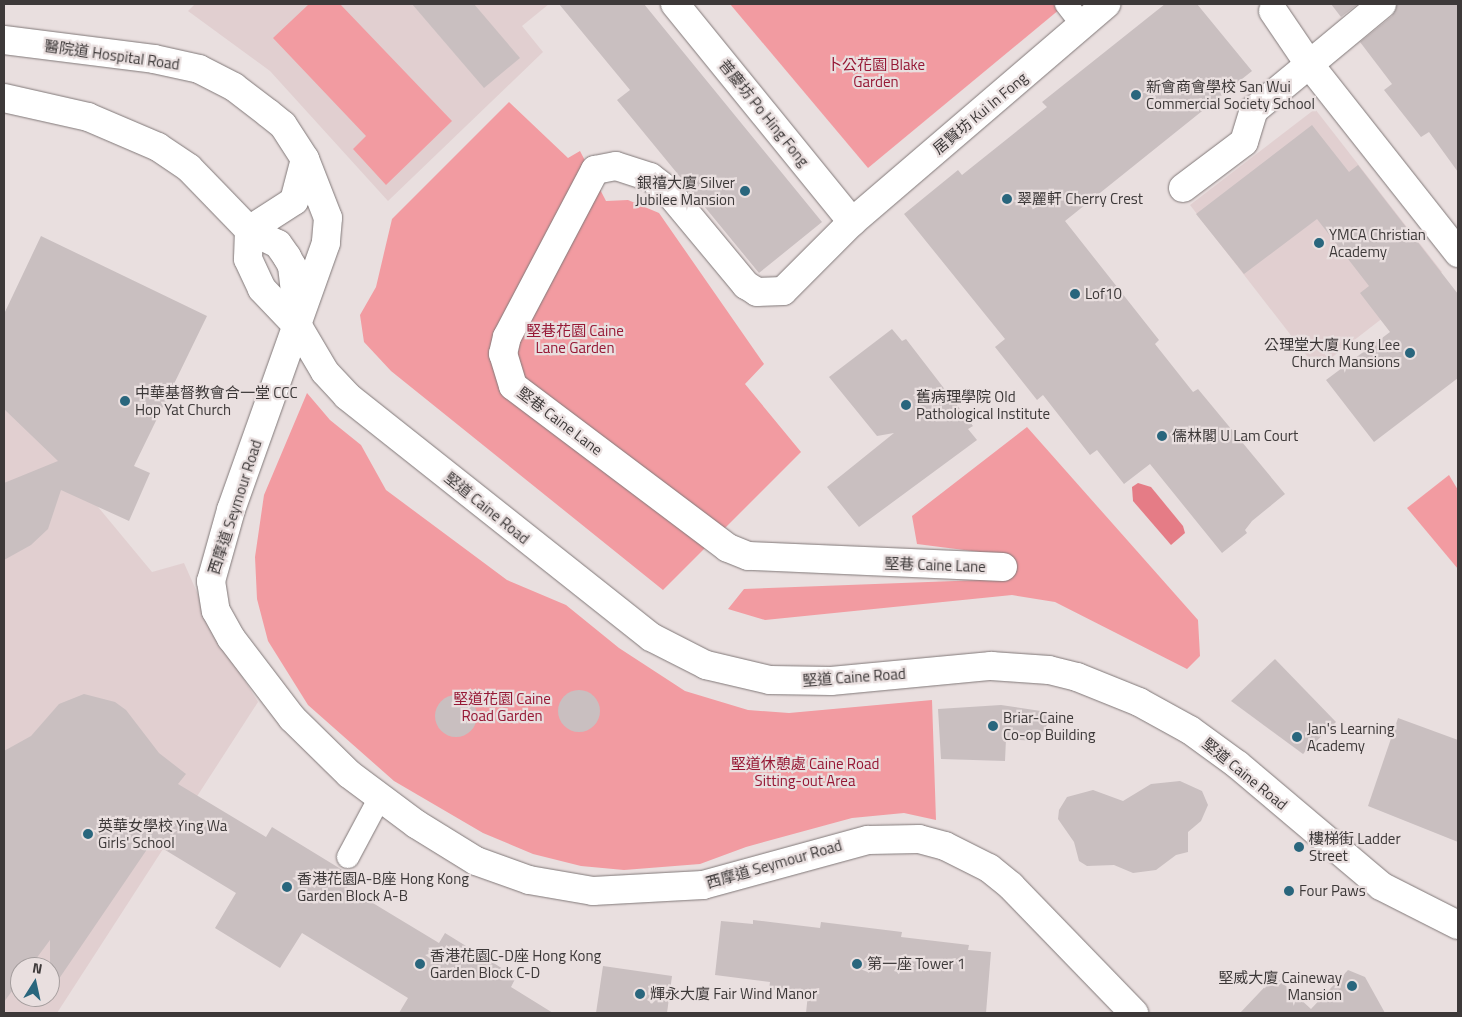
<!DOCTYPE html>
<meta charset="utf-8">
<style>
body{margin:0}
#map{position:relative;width:1462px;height:1017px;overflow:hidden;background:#e9dfdf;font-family:"Titillium Web","Noto Sans TC",sans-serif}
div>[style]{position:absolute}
.built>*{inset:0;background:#e1cfd0}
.green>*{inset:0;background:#f29ba1}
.water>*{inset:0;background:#e57c86}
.building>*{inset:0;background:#c9bfc0}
.round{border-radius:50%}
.roads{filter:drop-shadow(0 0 1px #807878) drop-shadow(0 0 1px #807878)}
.lane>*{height:22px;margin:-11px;padding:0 11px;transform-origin:11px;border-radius:11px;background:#fff}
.street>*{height:28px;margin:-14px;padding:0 14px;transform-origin:14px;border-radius:14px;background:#fff}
.secondary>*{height:28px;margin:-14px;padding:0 14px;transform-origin:14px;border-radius:14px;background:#fff}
.dots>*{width:14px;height:14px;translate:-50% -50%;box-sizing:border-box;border:2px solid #e9dfdf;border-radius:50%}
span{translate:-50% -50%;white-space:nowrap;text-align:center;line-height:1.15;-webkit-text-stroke:4.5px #e9dfdf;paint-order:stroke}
.street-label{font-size:15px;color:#3d3939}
.park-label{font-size:15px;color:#961835}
.poi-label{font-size:15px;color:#3d3939}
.left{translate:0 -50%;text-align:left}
.right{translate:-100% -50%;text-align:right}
.frame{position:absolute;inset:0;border:5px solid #3d3939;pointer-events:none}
.north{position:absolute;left:10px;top:957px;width:50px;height:50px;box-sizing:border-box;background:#e9dfdf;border:1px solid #a49d9d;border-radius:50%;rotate:10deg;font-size:14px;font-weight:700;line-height:20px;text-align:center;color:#3d3939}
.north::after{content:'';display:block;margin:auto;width:18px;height:22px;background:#29667d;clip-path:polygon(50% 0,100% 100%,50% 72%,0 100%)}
</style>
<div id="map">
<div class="built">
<i style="clip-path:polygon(195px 4px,549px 4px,522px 26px,543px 52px,388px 201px,270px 71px,188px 11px)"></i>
<i style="clip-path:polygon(1315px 109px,1442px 272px,1317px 369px,1190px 205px)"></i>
<i style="clip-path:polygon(evenodd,11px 402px,152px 572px,184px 563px,216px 635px,258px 702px,57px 1013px,4px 1013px,4px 412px,11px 402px,20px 967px,50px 967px,50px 997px,20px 997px,20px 967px)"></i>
</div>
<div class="green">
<i style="clip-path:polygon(309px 4px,340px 4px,452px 121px,386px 185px,353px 149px,366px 136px,273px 38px)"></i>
<i style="clip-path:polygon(730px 4px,1066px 4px,868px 168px)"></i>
<i style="clip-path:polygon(509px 102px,568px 158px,580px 151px,606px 201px,628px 200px,659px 213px,764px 364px,745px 384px,801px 452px,663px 590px,391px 371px,364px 342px,360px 315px,376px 287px,392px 219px)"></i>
<i style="clip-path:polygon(307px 393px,330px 420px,361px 445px,386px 490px,507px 580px,566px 605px,619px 648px,685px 691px,748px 710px,789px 713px,932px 700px,936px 820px,904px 813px,852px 818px,746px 847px,700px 864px,624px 870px,581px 866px,533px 854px,483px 833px,394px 781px,308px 705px,268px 641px,257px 599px,255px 557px,264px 495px)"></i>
<i style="clip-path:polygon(1027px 427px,1198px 620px,1200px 656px,1187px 669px,1055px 602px,1012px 595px,765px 620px,728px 609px,744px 589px,1008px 579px,1011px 556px,917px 544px,912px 516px)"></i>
<i style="clip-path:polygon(1449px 475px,1458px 490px,1458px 569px,1407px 508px)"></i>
</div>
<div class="water">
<i style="clip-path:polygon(1138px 483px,1151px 487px,1183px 526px,1185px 533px,1171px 545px,1133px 501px,1132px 487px)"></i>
</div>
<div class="building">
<i style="clip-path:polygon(412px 4px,474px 4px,520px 58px,484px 88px)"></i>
<i style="clip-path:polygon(559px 4px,644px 4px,822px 222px,759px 273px,617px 100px,630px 90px)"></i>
<i style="clip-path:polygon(1165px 4px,1197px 4px,1252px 71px,1065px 221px,1159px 340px,1155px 344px,1193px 392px,1198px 389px,1285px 494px,1252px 521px,1245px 530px,1247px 533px,1222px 553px,1150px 464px,1124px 484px,1097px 450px,1090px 455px,1043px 395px,1037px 400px,995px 347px,1005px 339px,904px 214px,958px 170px,962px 175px,1047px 107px,1042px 102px)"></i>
<i style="clip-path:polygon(1331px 4px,1358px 4px,1341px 17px)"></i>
<i style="clip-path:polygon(1397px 4px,1458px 4px,1458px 172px,1429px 132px,1421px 137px,1384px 90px,1392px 84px,1360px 42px,1392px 16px)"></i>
<i style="clip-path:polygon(1312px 125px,1349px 172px,1358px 165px,1458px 294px,1458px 378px,1374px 442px,1326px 380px,1390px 332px,1360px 293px,1369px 286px,1317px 219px,1244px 274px,1196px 214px)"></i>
<i style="clip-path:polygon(41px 236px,207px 316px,134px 466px,150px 473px,129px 521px,61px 490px,48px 529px,31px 545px,4px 560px,4px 483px,58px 461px,4px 409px,4px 314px)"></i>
<i style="clip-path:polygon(892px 329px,902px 341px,906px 339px,973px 426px,968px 429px,977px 440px,859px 527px,827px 487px,894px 433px,877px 436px,829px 377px)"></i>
<i style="clip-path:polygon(1275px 659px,1336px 722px,1303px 754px,1231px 701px)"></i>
<i class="round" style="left:558px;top:690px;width:42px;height:42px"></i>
<i style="clip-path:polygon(84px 694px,115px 702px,126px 710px,159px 753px,186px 774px,178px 784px,266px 837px,272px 827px,344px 871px,338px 882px,439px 943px,445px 933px,516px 977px,511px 987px,553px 1013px,399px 1013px,408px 998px,302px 933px,280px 968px,215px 928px,236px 893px,152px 842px,50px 992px,50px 940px,30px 967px,20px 967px,20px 980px,4px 1002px,4px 751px,31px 736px,59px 704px)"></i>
<i class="round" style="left:435px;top:695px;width:42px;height:42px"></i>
<i style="clip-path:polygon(1001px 705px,1054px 713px,1037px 741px,1006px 739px,1005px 761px,941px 759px,938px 709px)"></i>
<i style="clip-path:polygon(1398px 718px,1458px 740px,1458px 842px,1368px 806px)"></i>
<i style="clip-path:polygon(1180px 781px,1202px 791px,1208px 805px,1201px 821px,1188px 832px,1188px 852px,1176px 855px,1156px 870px,1133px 873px,1114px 865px,1087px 866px,1079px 861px,1074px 842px,1058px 819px,1059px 810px,1067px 797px,1093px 790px,1123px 801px,1151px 784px)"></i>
<i style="clip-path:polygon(753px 920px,820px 928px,821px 922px,902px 932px,901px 937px,969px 945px,968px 950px,991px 952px,986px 1013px,806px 1013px,808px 994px,769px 989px,770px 982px,715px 975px,721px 921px,753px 924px)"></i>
<i style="clip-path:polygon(603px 966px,672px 976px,667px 1013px,596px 1013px)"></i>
<i style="clip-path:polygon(1348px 970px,1365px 977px,1385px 1013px,1240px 1013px,1275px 976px,1311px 1009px)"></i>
</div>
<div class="roads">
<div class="lane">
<i style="left:1066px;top:4px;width:28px;rotate:52deg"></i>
<i style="left:348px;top:857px;width:66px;rotate:-61.9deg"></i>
</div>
<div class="street">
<i style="left:675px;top:4px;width:281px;rotate:50.9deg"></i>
<i style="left:1273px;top:11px;width:64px;rotate:55.8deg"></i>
<i style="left:1309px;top:64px;width:241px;rotate:51.7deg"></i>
<i style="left:1183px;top:188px;width:76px;rotate:-37deg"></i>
<i style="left:1244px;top:142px;width:34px;rotate:-73deg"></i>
<i style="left:1254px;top:110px;width:166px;rotate:-39.6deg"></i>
<i style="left:1003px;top:567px;width:255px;rotate:-177.5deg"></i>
<i style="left:748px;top:556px;width:22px;rotate:-158deg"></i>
<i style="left:728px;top:548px;width:269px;rotate:-143deg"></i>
<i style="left:513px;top:386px;width:34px;rotate:-107deg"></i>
<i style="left:503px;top:354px;width:17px;rotate:-77deg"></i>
<i style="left:507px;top:337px;width:189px;rotate:-62.2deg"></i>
<i style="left:595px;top:170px;width:21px;rotate:-11deg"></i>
<i style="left:616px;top:166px;width:36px;rotate:18deg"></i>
<i style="left:650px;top:177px;width:21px;rotate:37deg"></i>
<i style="left:667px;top:190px;width:124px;rotate:50.3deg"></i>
<i style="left:746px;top:285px;width:13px;rotate:32deg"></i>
<i style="left:757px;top:292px;width:26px;rotate:-2deg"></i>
<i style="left:783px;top:291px;width:98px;rotate:-45deg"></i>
<i style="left:852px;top:222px;width:335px;rotate:-40.6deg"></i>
</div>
<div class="secondary">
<i style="left:4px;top:40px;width:151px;rotate:7.2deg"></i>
<i style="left:154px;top:59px;width:46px;rotate:12.5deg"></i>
<i style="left:199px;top:69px;width:39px;rotate:27deg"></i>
<i style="left:234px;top:87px;width:43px;rotate:37.4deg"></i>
<i style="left:268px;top:113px;width:19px;rotate:39deg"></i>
<i style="left:283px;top:125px;width:40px;rotate:57.1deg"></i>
<i style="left:305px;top:159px;width:63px;rotate:68.7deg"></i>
<i style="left:328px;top:218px;width:25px;rotate:95deg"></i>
<i style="left:326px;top:243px;width:283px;rotate:109.6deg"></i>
<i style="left:231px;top:510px;width:74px;rotate:105.7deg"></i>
<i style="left:211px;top:581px;width:30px;rotate:81deg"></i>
<i style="left:216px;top:611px;width:31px;rotate:61deg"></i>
<i style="left:231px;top:638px;width:101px;rotate:52.7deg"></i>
<i style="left:292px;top:718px;width:80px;rotate:44.5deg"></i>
<i style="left:349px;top:774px;width:84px;rotate:36.7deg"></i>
<i style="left:416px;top:824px;width:70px;rotate:31.7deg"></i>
<i style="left:476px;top:861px;width:56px;rotate:19.7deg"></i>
<i style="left:529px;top:880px;width:65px;rotate:9.8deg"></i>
<i style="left:593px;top:891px;width:110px;rotate:-3.1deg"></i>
<i style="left:703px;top:885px;width:171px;rotate:-15.3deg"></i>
<i style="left:868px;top:840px;width:51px;rotate:-1.1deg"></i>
<i style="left:919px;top:839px;width:27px;rotate:15deg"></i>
<i style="left:945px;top:846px;width:49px;rotate:26.6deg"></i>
<i style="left:989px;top:868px;width:28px;rotate:39deg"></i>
<i style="left:1011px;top:886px;width:177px;rotate:45.9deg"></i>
<i style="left:4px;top:98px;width:86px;rotate:12.7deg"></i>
<i style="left:88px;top:117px;width:76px;rotate:23.2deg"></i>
<i style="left:158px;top:147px;width:37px;rotate:34deg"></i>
<i style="left:189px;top:168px;width:86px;rotate:45.9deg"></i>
<i style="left:249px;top:230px;width:32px;rotate:26deg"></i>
<i style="left:278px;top:244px;width:16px;rotate:55deg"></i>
<i style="left:287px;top:257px;width:10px;rotate:61deg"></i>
<i style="left:292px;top:266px;width:53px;rotate:83.5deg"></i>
<i style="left:249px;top:230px;width:29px;rotate:92deg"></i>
<i style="left:248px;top:259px;width:33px;rotate:65deg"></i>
<i style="left:262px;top:289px;width:54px;rotate:46.5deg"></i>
<i style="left:299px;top:328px;width:51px;rotate:59.4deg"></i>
<i style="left:325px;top:372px;width:33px;rotate:47deg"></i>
<i style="left:347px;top:396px;width:388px;rotate:38.4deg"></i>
<i style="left:651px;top:637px;width:62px;rotate:27deg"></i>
<i style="left:706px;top:665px;width:66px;rotate:13.2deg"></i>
<i style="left:770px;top:680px;width:61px;rotate:0.9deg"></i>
<i style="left:831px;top:681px;width:161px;rotate:-5.4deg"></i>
<i style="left:991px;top:666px;width:58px;rotate:3.9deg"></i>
<i style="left:1049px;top:670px;width:29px;rotate:14deg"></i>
<i style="left:1077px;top:677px;width:67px;rotate:22deg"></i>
<i style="left:1139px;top:702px;width:58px;rotate:28.8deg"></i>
<i style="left:1190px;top:730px;width:59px;rotate:36.1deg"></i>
<i style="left:1238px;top:765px;width:187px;rotate:40.2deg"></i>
<i style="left:1381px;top:886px;width:86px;rotate:26.9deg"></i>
<i style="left:249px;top:230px;width:54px;rotate:-32.8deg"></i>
<i style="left:294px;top:201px;width:43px;rotate:-75.3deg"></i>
</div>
</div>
<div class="dots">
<i style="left:1136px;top:95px;background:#29667d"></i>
<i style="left:745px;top:191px;background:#29667d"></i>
<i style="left:1007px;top:199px;background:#29667d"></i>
<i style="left:1319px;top:243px;background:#29667d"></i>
<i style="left:1075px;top:294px;background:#29667d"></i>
<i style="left:1410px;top:353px;background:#29667d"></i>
<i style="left:125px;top:401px;background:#29667d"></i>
<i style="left:906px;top:405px;background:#29667d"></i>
<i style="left:1162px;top:436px;background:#29667d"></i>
<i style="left:993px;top:726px;background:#29667d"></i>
<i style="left:1297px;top:737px;background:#29667d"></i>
<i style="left:88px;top:834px;background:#29667d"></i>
<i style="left:1299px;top:847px;background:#29667d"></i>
<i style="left:287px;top:887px;background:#29667d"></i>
<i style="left:1289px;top:891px;background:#29667d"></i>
<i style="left:420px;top:964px;background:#29667d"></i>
<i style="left:857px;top:964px;background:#29667d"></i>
<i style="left:1352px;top:986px;background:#29667d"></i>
<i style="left:640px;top:994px;background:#29667d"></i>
</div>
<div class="street-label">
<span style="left:112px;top:55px;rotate:8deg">醫院道 Hospital Road</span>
<span style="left:764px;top:113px;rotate:51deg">普慶坊 Po Hing Fong</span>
<span style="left:980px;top:113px;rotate:-40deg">居賢坊 Kui In Fong</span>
<span style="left:560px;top:421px;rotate:37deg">堅巷 Caine Lane</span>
<span style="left:235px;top:507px;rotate:-72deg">西摩道 Seymour Road</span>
<span style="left:487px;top:508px;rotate:39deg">堅道 Caine Road</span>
<span style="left:935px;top:565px;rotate:2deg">堅巷 Caine Lane</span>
<span style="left:854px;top:677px;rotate:-4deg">堅道 Caine Road</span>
<span style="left:1245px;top:774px;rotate:39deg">堅道 Caine Road</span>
<span style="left:774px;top:864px;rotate:-16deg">西摩道 Seymour Road</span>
</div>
<div class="park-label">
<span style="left:876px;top:73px">卜公花園 Blake<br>Garden</span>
<span style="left:575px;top:339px">堅巷花園 Caine<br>Lane Garden</span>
<span style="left:502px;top:707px">堅道花園 Caine<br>Road Garden</span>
<span style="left:805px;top:772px">堅道休憩處 Caine Road<br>Sitting-out Area</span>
</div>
<div class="poi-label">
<span class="left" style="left:1146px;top:95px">新會商會學校 San Wui<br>Commercial Society School</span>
<span class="right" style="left:735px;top:191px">銀禧大廈 Silver<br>Jubilee Mansion</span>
<span class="left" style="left:1017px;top:199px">翠麗軒 Cherry Crest</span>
<span class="left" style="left:1329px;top:243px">YMCA Christian<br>Academy</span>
<span class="left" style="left:1085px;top:294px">Lof10</span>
<span class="right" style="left:1400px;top:353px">公理堂大廈 Kung Lee<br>Church Mansions</span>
<span class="left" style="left:135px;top:401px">中華基督教會合一堂 CCC<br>Hop Yat Church</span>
<span class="left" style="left:916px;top:405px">舊病理學院 Old<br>Pathological Institute</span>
<span class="left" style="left:1172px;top:436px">儒林閣 U Lam Court</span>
<span class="left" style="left:1003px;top:726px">Briar-Caine<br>Co-op Building</span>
<span class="left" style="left:1307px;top:737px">Jan's Learning<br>Academy</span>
<span class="left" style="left:98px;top:834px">英華女學校 Ying Wa<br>Girls' School</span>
<span class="left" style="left:1309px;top:847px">樓梯街 Ladder<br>Street</span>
<span class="left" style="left:297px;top:887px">香港花園A-B座 Hong Kong<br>Garden Block A-B</span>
<span class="left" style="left:1299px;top:891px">Four Paws</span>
<span class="left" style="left:430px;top:964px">香港花園C-D座 Hong Kong<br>Garden Block C-D</span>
<span class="left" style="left:867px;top:964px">第一座 Tower 1</span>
<span class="right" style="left:1342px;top:986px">堅威大廈 Caineway<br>Mansion</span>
<span class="left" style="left:650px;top:994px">輝永大廈 Fair Wind Manor</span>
</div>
<div class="frame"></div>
<div class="north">N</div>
</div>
